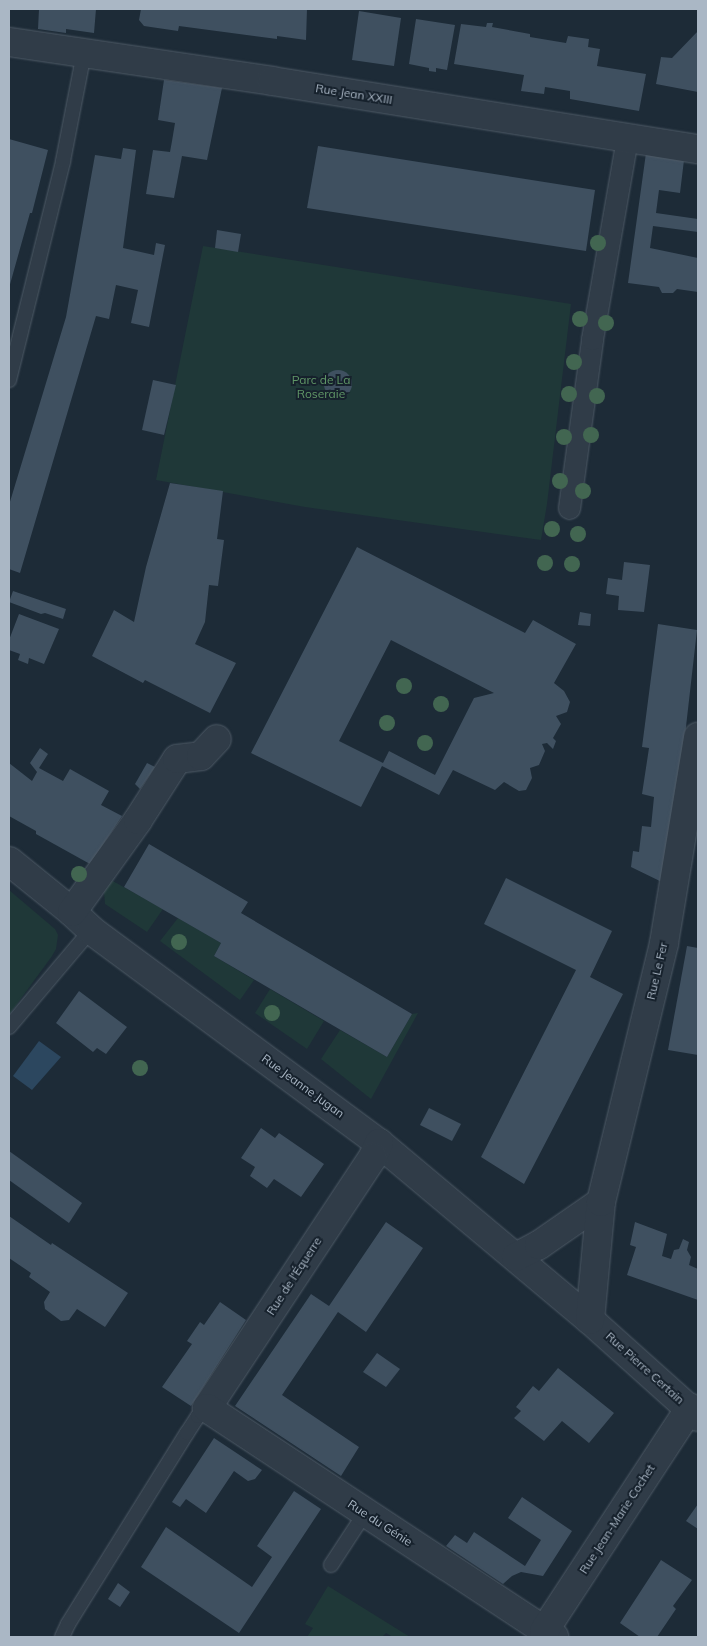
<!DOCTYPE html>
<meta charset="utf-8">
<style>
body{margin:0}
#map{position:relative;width:707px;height:1646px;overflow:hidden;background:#1d2b37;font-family:Mulish,sans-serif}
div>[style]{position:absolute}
.green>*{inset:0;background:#1f3838}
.water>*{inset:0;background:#2c475f}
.building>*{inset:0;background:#3f5060}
.round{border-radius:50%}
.roads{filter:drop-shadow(0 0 1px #4e5a66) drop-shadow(0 0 1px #4e5a66)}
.service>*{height:14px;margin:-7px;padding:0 7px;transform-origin:7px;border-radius:7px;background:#303c48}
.pedestrian>*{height:21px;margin:-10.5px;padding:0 10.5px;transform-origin:10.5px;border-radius:10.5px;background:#303c48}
.minor>*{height:28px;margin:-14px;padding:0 14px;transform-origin:14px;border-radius:14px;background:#303c48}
.trees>*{width:16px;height:16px;margin:-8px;border-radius:50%;background:#426651}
span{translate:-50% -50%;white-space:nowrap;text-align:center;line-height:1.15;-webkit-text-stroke:4px #16212c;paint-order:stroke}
.street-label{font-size:12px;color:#aab7c5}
.park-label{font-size:12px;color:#609767}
.frame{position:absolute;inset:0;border:10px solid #aab7c5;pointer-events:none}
</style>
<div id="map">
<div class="green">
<i style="clip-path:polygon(203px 246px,571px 304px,547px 504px,541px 540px,305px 507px,156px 480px)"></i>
<i style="clip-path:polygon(111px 880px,163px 909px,147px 932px,105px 904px,104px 892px)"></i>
<i style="clip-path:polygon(9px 890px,55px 929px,58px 935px,56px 949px,52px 956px,9px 1015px)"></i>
<i style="clip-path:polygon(178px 918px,221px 943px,214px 956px,254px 980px,240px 1000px,160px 941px)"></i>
<i style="clip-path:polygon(270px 989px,324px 1021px,307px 1049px,255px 1013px)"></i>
<i style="clip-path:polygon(418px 1013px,371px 1099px,321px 1059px,340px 1030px,387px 1057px,412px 1014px)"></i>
<i style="clip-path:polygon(328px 1586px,410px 1637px,393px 1637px,386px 1633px,382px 1637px,307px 1637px,313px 1628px,305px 1624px)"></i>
</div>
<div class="water">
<i style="clip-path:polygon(39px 1041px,61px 1057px,32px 1090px,13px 1076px)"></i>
</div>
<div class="building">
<i style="clip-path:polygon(39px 9px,96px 9px,94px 33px,66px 29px,66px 33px,38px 29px)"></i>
<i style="clip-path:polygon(141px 9px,307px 9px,306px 40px,277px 36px,277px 39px,179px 26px,178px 31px,144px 26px,139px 20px)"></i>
<i style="clip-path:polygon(359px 11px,401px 18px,394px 66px,352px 60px)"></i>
<i style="clip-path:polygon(416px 19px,455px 25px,447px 70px,436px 68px,436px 72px,429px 71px,429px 68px,409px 64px)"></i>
<i style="clip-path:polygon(487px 23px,493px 23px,492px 27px,530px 34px,530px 37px,566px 43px,568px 36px,589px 39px,588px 47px,600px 49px,597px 66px,646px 74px,639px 111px,570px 99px,570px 91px,545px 87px,544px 94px,521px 91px,524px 75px,454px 64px,461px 24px,486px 27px)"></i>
<i style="clip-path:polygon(698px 31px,698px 92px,656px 84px,661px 57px,672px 58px)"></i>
<i style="clip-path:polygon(164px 80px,222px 88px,207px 160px,182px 156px,174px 198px,146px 194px,153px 150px,170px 152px,172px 141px,175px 123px,158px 120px)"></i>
<i style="clip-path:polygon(9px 139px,48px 150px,32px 213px,30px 213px,9px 288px)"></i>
<i style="clip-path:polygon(318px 146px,595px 190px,586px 251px,307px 208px)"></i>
<i style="clip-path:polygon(123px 148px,136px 150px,123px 248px,154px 255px,156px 243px,165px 245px,149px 327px,131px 323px,138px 290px,116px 285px,109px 319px,96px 316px,20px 573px,9px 569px,9px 505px,66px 317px,95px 155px,121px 159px)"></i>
<i style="clip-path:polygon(646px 153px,684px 160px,680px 193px,659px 190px,656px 213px,698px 219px,698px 232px,653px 226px,650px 248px,698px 258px,698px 292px,677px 289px,673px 293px,662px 293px,659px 287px,628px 283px)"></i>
<i style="clip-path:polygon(217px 230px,241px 234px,238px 252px,215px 248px)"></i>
<i class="round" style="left:324px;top:370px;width:28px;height:28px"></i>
<i style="clip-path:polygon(153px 380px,176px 385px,164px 435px,142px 430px)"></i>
<i style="clip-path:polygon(170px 483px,223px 491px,217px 539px,224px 540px,218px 586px,209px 585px,205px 622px,195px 644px,236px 663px,210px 713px,145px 680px,143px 683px,92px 656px,114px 610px,134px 622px,146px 567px)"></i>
<i style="clip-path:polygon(evenodd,357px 547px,525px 633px,533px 620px,576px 644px,554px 683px,564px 691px,570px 702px,567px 712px,556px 716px,561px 724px,553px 738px,556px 741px,553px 749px,547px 743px,542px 744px,545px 751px,539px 765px,530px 768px,532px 778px,526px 790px,519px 791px,504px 782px,495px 790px,453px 770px,439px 795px,382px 766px,361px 807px,251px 753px,357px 547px,391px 640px,494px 693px,474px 698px,435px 775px,389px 751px,383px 763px,339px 741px,391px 640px)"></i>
<i style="clip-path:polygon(624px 562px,650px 565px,644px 612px,618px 610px,619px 596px,606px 594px,608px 578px,622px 580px)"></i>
<i style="clip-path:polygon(13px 591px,66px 609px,63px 619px,45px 613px,41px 614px,9px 602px)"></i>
<i style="clip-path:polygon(580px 612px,591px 614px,590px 626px,578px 625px)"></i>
<i style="clip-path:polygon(19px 614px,59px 629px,44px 664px,29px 658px,28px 664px,18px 660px,20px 654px,9px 650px,9px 640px)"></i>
<i style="clip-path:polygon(658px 624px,697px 630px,668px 885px,631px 867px,633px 851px,639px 852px,642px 826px,651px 827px,654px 797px,642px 794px,649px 748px,642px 747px)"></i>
<i style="clip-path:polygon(40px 748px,48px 754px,39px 768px,63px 781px,70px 769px,109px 791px,101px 805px,122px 816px,90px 864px,36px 834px,36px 831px,9px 816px,9px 763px,32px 781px,37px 772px,30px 763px)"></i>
<i style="clip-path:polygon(147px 763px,155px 767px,140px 789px,135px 784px)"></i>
<i style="clip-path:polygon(149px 844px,248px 902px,241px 913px,412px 1014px,387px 1057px,214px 956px,221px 943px,124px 887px)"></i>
<i style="clip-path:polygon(506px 878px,612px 931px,590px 977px,623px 994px,524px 1184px,481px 1157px,576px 970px,484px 924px)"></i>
<i style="clip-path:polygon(687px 946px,698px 948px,698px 1055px,668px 1050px)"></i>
<i style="clip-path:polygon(79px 991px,127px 1027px,106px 1054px,97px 1048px,93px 1052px,56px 1023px)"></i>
<i style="clip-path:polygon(429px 1108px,461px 1124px,452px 1141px,420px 1125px)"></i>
<i style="clip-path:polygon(261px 1128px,275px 1138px,279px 1133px,324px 1164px,301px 1197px,274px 1179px,267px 1188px,250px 1176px,255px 1167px,241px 1158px)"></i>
<i style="clip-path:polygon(9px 1151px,82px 1203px,69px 1223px,9px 1180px)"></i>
<i style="clip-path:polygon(9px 1216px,51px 1245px,52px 1243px,128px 1293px,105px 1327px,77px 1309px,69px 1320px,61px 1321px,45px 1309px,44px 1302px,50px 1292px,29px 1277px,31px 1273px,9px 1258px)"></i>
<i style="clip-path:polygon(386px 1222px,423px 1248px,366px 1332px,338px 1312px,282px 1395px,359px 1447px,341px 1476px,235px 1406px,311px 1294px,329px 1306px)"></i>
<i style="clip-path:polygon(635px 1222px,667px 1234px,662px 1256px,671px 1259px,674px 1250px,679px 1249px,683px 1239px,689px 1242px,687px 1250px,691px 1257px,689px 1265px,698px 1269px,698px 1300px,627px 1275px,636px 1247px,630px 1245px)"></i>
<i style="clip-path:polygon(220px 1302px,246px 1320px,191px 1406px,162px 1387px,192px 1344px,187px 1341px,200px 1322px,204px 1325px)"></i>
<i style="clip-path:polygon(377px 1353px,400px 1369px,386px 1387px,363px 1372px)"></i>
<i style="clip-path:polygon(558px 1368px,614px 1413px,589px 1443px,562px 1421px,544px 1441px,514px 1418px,521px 1411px,516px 1407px,533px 1386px,539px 1391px)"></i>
<i style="clip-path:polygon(214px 1438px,262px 1470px,255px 1479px,248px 1481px,234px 1471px,206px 1513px,186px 1499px,180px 1507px,172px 1502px)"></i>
<i style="clip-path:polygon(294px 1491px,321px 1509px,239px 1633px,141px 1567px,166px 1527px,252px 1587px,272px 1557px,257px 1546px)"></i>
<i style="clip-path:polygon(522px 1497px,572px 1531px,543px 1576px,521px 1572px,512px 1576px,503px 1584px,446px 1546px,455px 1535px,467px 1543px,474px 1532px,525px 1566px,541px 1540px,508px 1518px)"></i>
<i style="clip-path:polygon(698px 1504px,698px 1529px,686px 1521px)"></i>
<i style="clip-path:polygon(661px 1560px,692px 1580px,673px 1606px,676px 1609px,657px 1637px,640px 1637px,620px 1623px)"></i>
<i style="clip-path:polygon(118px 1583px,130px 1592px,120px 1607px,108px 1599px)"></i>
</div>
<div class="roads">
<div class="service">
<i style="left:9px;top:380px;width:226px;rotate:-76.1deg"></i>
<i style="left:63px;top:161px;width:110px;rotate:-79deg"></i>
<i style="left:9px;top:1027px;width:127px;rotate:-49.8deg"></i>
<i style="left:331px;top:1565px;width:62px;rotate:-56.8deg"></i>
<i style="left:62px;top:1637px;width:14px;rotate:-65deg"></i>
<i style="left:68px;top:1624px;width:225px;rotate:-58.1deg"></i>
<i style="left:187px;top:1433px;width:20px;rotate:-57deg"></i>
<i style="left:198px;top:1416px;width:12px;rotate:-42deg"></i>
</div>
<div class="pedestrian">
<i style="left:569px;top:508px;width:171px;rotate:-82.2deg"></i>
<i style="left:592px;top:339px;width:203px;rotate:-80.1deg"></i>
</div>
<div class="minor">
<i style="left:9px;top:42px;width:266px;rotate:8.4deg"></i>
<i style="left:272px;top:81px;width:431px;rotate:9.1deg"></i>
<i style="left:9px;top:861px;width:81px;rotate:39deg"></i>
<i style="left:72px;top:912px;width:26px;rotate:43deg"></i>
<i style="left:91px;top:930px;width:358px;rotate:36.5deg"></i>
<i style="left:379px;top:1143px;width:275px;rotate:40deg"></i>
<i style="left:590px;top:1320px;width:145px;rotate:41.9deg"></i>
<i style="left:72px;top:912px;width:113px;rotate:-54.3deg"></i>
<i style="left:138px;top:820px;width:72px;rotate:-57.4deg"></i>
<i style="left:177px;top:759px;width:24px;rotate:-7deg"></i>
<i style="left:201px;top:756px;width:23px;rotate:-47deg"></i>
<i style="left:379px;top:1143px;width:15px;rotate:113deg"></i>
<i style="left:373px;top:1157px;width:301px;rotate:123.5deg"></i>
<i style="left:207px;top:1408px;width:416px;rotate:33.4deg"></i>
<i style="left:516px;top:1257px;width:26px;rotate:-28deg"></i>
<i style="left:539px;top:1245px;width:75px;rotate:-34.7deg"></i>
<i style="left:590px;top:1320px;width:119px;rotate:-84.7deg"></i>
<i style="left:601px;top:1202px;width:267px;rotate:-76.3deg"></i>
<i style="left:664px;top:943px;width:209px;rotate:-80.6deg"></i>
<i style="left:544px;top:1631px;width:267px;rotate:-56.8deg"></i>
</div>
</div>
<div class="trees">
<i style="left:598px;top:243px"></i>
<i style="left:580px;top:319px"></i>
<i style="left:606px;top:323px"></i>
<i style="left:574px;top:362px"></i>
<i style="left:569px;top:394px"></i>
<i style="left:597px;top:396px"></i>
<i style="left:591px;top:435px"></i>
<i style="left:564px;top:437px"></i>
<i style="left:560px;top:481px"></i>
<i style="left:583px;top:491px"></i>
<i style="left:552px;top:529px"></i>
<i style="left:578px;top:534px"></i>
<i style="left:545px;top:563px"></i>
<i style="left:572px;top:564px"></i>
<i style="left:404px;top:686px"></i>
<i style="left:441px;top:704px"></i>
<i style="left:387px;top:723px"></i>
<i style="left:425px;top:743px"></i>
<i style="left:79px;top:874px"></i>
<i style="left:179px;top:942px"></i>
<i style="left:272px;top:1013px"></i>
<i style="left:140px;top:1068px"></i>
</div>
<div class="street-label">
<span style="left:354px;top:94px;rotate:9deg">Rue Jean XXIII</span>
<span style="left:657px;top:971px;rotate:-77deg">Rue Le Fer</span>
<span style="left:303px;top:1086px;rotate:36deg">Rue Jeanne Jugan</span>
<span style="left:294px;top:1276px;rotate:-57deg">Rue de l'Équerre</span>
<span style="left:645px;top:1368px;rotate:42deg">Rue Pierre Certain</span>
<span style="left:617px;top:1519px;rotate:-57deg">Rue Jean-Marie Cochet</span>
<span style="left:380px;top:1523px;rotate:33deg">Rue du Génie</span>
</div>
<div class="park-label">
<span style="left:321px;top:387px">Parc de La<br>Roseraie</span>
</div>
<div class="frame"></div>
</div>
